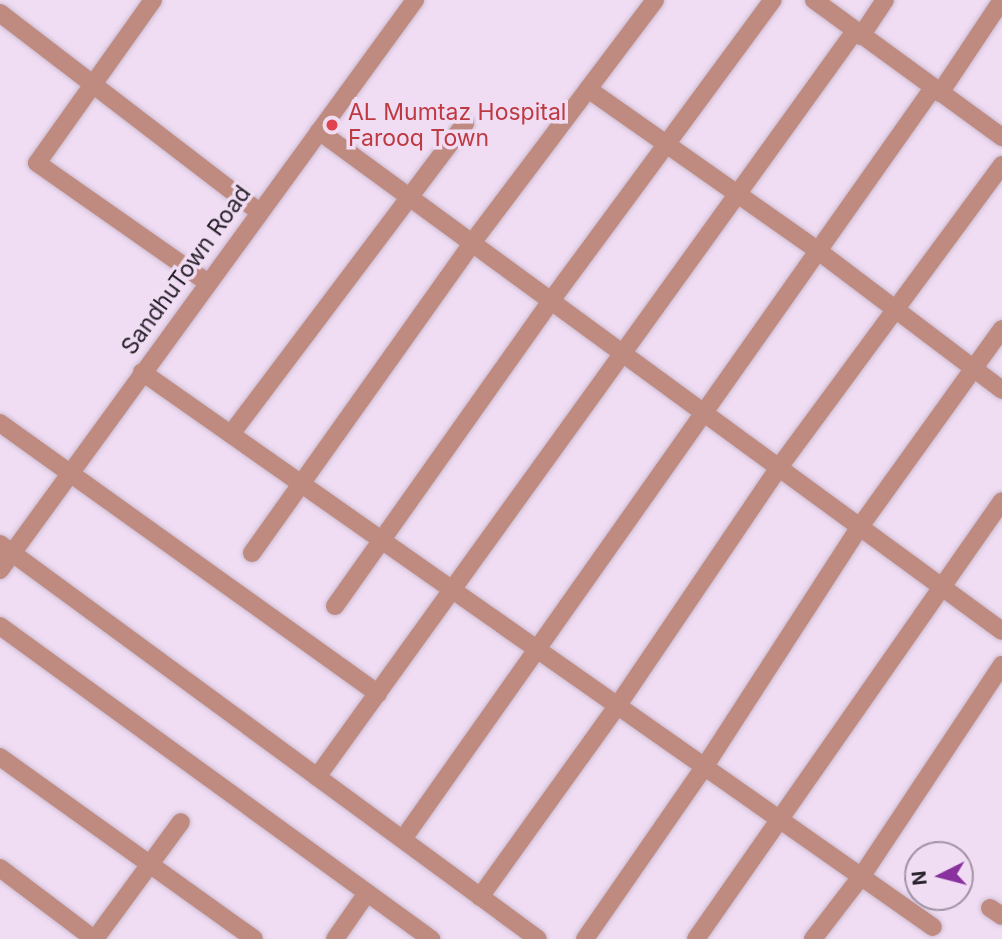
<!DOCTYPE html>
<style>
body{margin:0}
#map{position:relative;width:1002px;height:939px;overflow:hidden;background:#f0ddf4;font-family:Inter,sans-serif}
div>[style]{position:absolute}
.roads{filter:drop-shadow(0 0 2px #ccbcd0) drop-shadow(0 0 2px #ccbcd0)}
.minor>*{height:18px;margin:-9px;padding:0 9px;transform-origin:9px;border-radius:9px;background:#bf8b81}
.dots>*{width:19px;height:19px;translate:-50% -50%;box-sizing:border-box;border:4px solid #f0ddf4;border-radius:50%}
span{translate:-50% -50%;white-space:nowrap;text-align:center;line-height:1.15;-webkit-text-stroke:7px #f0ddf4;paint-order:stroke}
.health-label{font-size:23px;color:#be3a42}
.left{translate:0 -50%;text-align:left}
.street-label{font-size:23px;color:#2a232b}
.north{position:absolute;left:904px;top:841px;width:70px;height:70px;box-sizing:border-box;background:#f0ddf4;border:2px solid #a193a4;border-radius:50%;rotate:264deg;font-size:19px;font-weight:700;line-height:28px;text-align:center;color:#2a232b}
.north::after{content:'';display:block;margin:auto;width:24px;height:32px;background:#89319d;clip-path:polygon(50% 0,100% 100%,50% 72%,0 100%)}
</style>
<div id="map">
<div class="roads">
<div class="minor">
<i style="left:153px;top:0;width:200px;rotate:125.4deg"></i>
<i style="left:37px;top:163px;width:208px;rotate:35deg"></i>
<i style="left:814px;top:0;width:233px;rotate:36.1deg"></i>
<i style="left:0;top:13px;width:325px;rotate:37.5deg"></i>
<i style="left:861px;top:36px;width:43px;rotate:-56.3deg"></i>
<i style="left:588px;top:89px;width:280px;rotate:35.1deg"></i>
<i style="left:817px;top:250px;width:232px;rotate:37.1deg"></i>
<i style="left:940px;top:93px;width:112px;rotate:-56.3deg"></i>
<i style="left:319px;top:131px;width:846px;rotate:36.21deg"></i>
<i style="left:142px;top:372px;width:966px;rotate:35.06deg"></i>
<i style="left:0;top:423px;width:465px;rotate:35.6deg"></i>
<i style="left:231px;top:434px;width:389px;rotate:-53deg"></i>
<i style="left:0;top:544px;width:667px;rotate:36.29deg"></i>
<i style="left:252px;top:553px;width:380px;rotate:-54.6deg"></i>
<i style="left:472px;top:243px;width:304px;rotate:-53deg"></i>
<i style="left:0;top:570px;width:705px;rotate:-53.94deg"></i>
<i style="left:335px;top:606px;width:377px;rotate:-54.7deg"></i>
<i style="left:553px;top:298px;width:370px;rotate:-53.6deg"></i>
<i style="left:0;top:626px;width:533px;rotate:35.99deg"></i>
<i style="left:0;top:757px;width:312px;rotate:35.6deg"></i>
<i style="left:317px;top:777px;width:920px;rotate:-54.2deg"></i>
<i style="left:403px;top:839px;width:919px;rotate:-54.79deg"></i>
<i style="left:0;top:868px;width:118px;rotate:37.1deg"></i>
<i style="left:480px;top:897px;width:236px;rotate:-54.3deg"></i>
<i style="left:618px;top:705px;width:289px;rotate:-55.9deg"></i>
<i style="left:780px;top:466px;width:374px;rotate:-53.6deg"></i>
<i style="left:990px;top:908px;width:14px;rotate:34deg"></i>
<i style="left:95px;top:939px;width:145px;rotate:-53.7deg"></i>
<i style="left:335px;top:939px;width:56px;rotate:-55.2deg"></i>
<i style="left:585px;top:939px;width:211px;rotate:-55.3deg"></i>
<i style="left:705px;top:766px;width:283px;rotate:-57.1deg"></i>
<i style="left:859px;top:528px;width:245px;rotate:-54.3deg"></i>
<i style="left:696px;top:939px;width:534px;rotate:-55.06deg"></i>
<i style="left:813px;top:939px;width:82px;rotate:-52.4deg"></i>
<i style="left:863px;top:874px;width:251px;rotate:-56.4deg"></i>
</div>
</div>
<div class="dots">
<i style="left:332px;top:125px;background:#e0444e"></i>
</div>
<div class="health-label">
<span class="left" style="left:348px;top:125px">AL Mumtaz Hospital<br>Farooq Town</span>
</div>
<div class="street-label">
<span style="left:186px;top:270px;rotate:-54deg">SandhuTown Road</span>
</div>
<div class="north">N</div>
</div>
